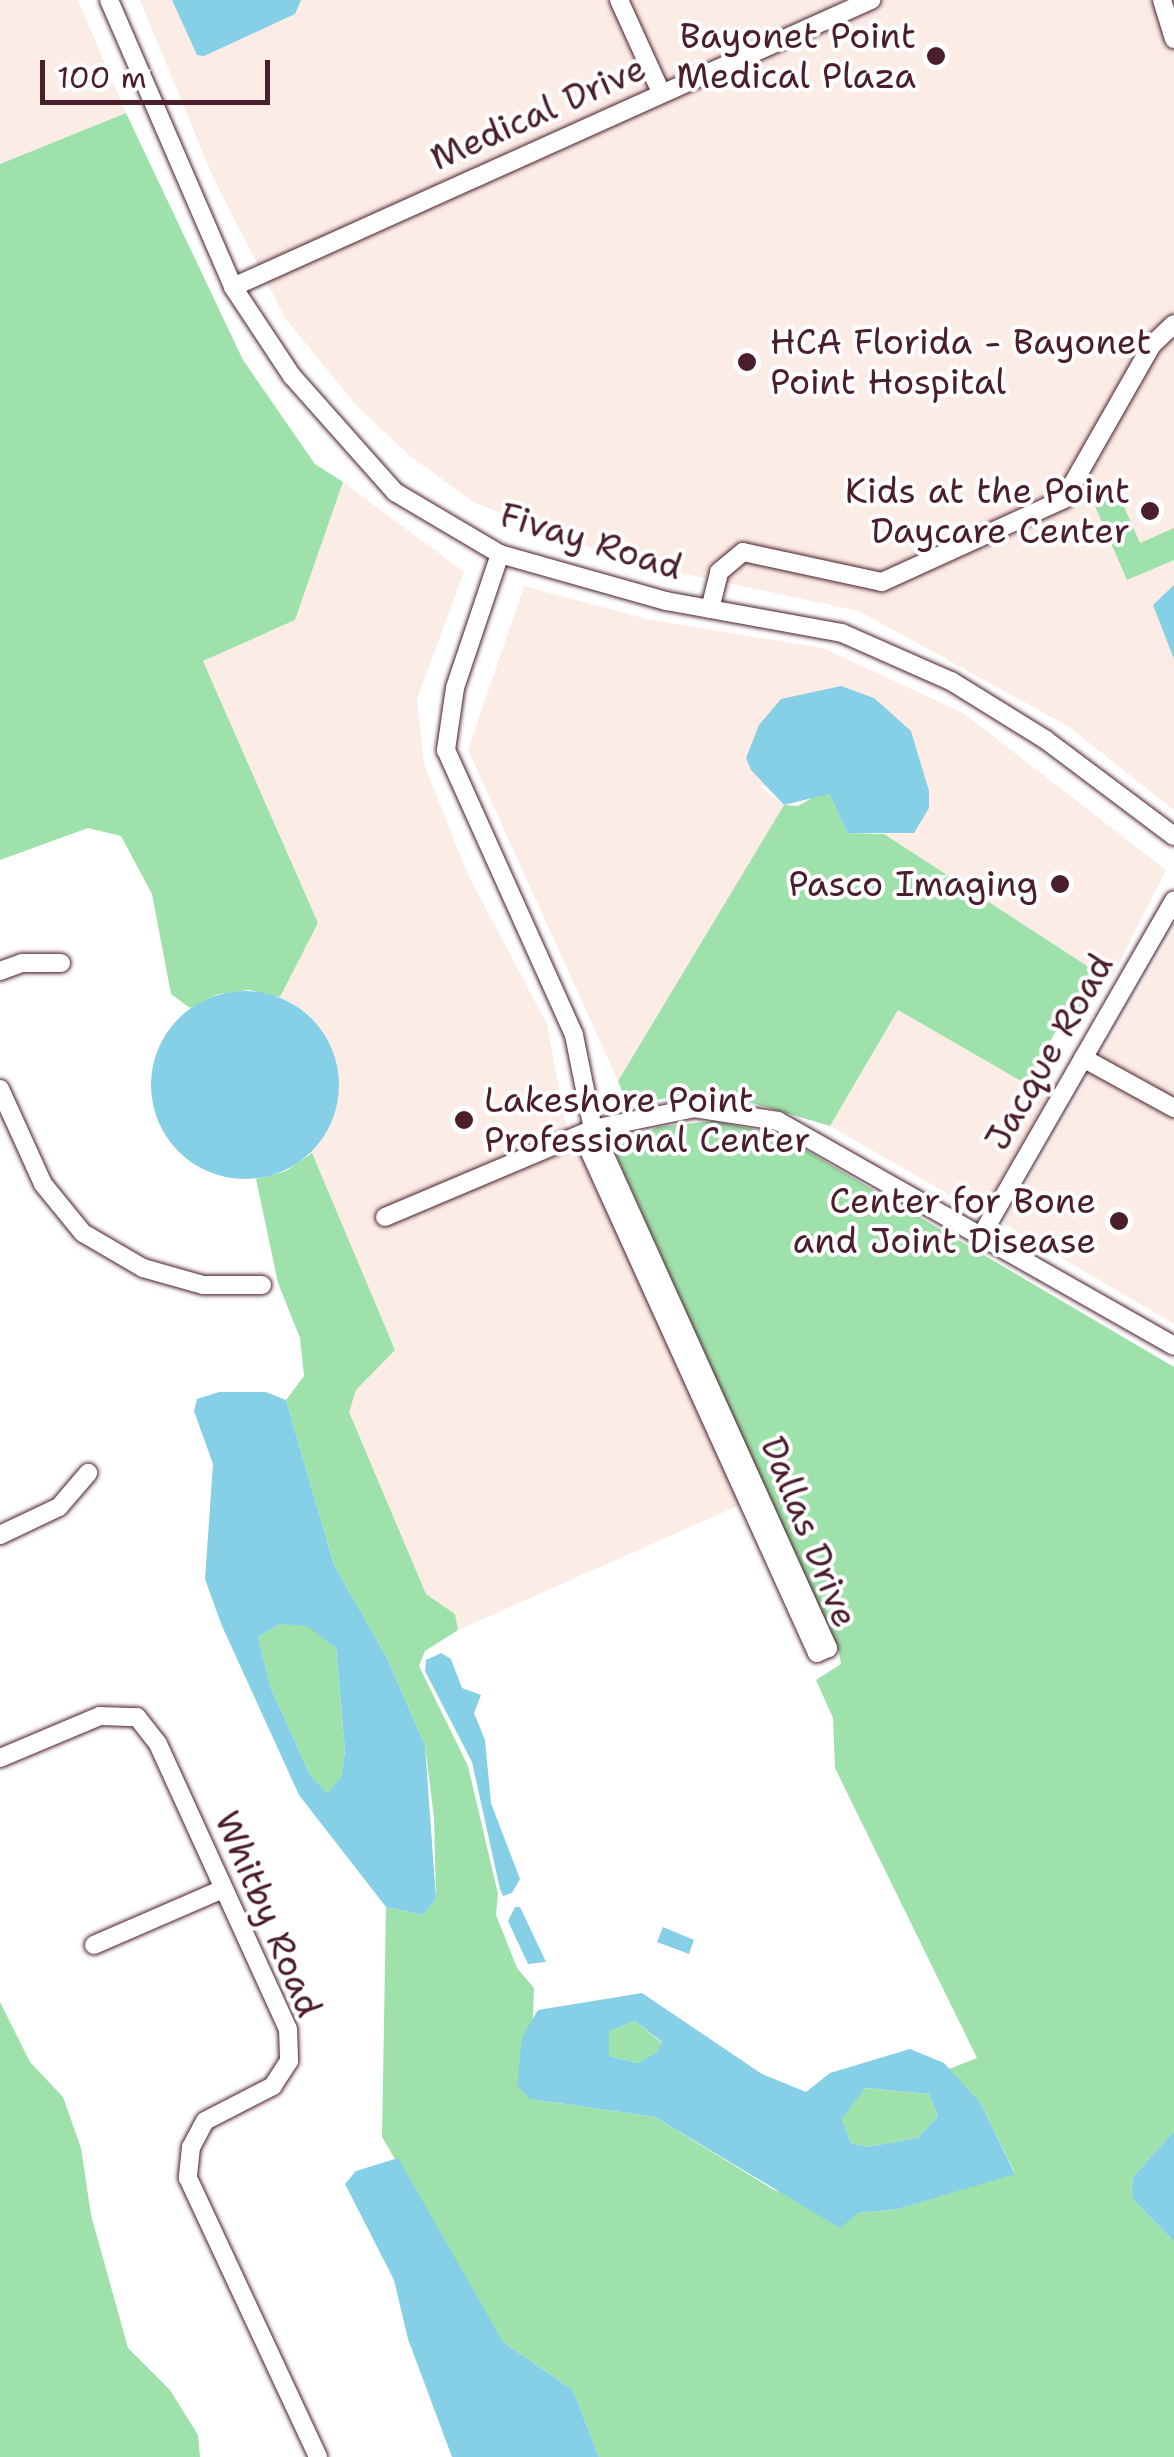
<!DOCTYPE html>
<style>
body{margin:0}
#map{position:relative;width:1174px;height:2457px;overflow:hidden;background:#fff;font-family:"Shantell Sans",sans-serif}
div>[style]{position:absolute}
.built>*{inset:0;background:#fcece6}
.green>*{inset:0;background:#9fe1ab}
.water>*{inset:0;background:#85d0e6}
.round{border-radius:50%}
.roads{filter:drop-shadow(0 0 2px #4a1f2b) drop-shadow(0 0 2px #4a1f2b)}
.minor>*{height:18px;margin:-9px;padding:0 9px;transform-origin:9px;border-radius:9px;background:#fff}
.dots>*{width:28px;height:28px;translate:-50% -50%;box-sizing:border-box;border:5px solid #fff;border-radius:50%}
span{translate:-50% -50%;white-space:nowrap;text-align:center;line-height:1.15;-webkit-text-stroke:8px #fff;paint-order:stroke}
.poi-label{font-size:35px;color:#4a1f2b}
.right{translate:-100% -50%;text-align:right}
.left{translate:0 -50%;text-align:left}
.street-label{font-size:35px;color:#4a1f2b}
.scale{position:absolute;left:40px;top:60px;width:230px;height:45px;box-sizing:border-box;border:5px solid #4a1f2b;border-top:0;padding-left:12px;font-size:30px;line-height:35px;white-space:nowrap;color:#4a1f2b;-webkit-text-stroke:8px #fff;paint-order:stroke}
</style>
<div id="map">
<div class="built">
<i style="clip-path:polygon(0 0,78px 0,126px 113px,0 164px)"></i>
<i style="clip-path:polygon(140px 0,1174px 0,1174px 810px,1069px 727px,859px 611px,625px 561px,473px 502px,409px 455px,356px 405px,285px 318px,213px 177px)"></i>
<i style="clip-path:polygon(343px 482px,464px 572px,417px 699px,424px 764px,468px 875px,547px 1024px,565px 1122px,742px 1504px,458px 1630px,455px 1614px,426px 1594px,348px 1412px,356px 1390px,395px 1349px,310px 1154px,307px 1013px,280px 997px,318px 923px,203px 661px,295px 620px)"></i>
<i style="clip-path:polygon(524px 586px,651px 620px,823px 648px,963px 713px,1166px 870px,1110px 981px,884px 834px,914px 833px,929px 791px,759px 786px,784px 805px,618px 1081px,468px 750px)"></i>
<i style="clip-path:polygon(1174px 930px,1174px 1324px,1004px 1224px)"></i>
<i style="clip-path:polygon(898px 1010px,1049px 1097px,981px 1213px,830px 1126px)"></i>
</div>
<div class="green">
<i style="clip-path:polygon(126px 113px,243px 360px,315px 464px,343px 482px,295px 620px,203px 661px,318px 923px,280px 997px,249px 990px,218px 994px,190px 1008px,171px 994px,152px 894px,121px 836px,88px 828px,0 860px,0 164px)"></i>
<i style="clip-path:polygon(1115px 486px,1140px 543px,1174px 528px,1174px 560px,1127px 580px,1091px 497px)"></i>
<i style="clip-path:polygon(822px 792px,829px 794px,848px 833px,884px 834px,1101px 975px,1097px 989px,1054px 1034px,1028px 1085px,898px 1010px,830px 1126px,712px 1091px,642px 1102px,625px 1098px,618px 1081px,784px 805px,798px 806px)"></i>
<i style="clip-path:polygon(714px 1121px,780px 1135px,1174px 1367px,1174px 2131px,1133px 2177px,1131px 2197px,1174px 2242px,1174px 2457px,599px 2457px,573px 2390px,503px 2342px,382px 2137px,386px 1907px,423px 1915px,436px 1899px,434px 1818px,425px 1745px,386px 1656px,334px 1565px,286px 1400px,304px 1376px,300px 1338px,278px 1283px,256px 1179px,286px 1171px,312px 1153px,395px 1350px,356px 1390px,349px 1412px,426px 1594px,455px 1614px,458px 1630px,425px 1651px,419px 1666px,468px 1766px,498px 1894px,496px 1915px,517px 1968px,534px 1988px,530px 2099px,655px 2117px,774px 2190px,858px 2213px,898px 2209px,1015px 2173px,980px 2102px,949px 2069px,977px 2058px,835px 1768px,833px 1718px,816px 1680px,841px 1664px,839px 1652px,613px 1148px,658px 1127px)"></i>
<i style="clip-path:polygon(280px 1624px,307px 1625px,336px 1648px,345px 1751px,341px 1777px,327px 1795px,310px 1775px,270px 1686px,258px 1637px)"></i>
<i style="clip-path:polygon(0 2002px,30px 2062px,63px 2097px,81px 2148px,91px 2215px,128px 2348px,170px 2390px,198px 2435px,200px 2457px,0 2457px)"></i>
<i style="clip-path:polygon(635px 2021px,662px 2043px,657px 2052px,638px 2063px,609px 2056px,609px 2031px)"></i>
<i style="clip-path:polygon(864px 2088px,929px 2094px,938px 2116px,918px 2138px,866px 2147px,851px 2143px,842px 2119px)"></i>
</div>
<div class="water">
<i style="clip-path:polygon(172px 0,301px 0,295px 14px,204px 56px,197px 55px)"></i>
<i style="clip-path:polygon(1174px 585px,1174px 659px,1153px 605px)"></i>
<i style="clip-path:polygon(841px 686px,874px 698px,911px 731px,929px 791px,929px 808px,914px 833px,848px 833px,829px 794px,784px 805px,751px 770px,746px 758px,759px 725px,781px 699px)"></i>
<i class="round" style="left:151px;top:991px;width:188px;height:188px"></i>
<i style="clip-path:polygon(evenodd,219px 1392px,266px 1392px,286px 1400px,334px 1565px,386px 1656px,425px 1745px,436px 1899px,423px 1915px,386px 1907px,299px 1795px,222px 1626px,205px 1579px,213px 1464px,194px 1411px,197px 1399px,219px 1392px,280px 1624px,307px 1626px,336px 1648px,345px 1751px,341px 1777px,327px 1794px,310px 1775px,270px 1686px,258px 1637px,280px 1624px)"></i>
<i style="clip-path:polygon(441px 1653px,451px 1659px,462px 1688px,481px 1695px,474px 1713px,485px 1740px,491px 1803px,520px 1879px,512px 1893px,503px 1896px,500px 1889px,472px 1762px,425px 1671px,426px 1660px)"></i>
<i style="clip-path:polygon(515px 1907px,520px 1907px,546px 1962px,528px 1964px,508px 1921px)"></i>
<i style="clip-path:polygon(663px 1927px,694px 1940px,689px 1954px,657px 1942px)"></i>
<i style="clip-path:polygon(evenodd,642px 1993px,762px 2074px,806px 2092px,830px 2073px,910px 2049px,944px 2063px,980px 2102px,1015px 2174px,898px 2209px,858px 2213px,840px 2228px,655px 2117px,530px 2099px,517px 2085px,522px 2037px,538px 2010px,642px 1993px,635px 2021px,662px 2042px,657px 2052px,638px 2063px,609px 2056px,609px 2031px,635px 2021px,642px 1993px,865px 2088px,929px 2094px,938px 2116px,918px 2138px,866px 2147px,851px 2143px,842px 2119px,865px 2088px)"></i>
<i style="clip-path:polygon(1174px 2131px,1174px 2242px,1131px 2197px,1133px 2177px)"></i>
<i style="clip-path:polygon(398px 2158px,503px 2342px,573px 2390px,599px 2457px,452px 2457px,408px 2339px,394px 2280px,345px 2184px,356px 2171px)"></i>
</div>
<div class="roads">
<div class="minor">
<i style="left:109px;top:0;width:313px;rotate:66.6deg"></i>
<i style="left:233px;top:287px;width:107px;rotate:56.5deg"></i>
<i style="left:292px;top:376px;width:155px;rotate:48.4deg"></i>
<i style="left:395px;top:492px;width:122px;rotate:30.6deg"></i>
<i style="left:500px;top:554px;width:173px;rotate:15.8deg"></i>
<i style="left:666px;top:601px;width:179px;rotate:10.3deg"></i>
<i style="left:842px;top:633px;width:119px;rotate:23.8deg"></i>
<i style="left:951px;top:681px;width:112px;rotate:31.8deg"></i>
<i style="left:1046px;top:740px;width:160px;rotate:36.9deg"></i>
<i style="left:619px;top:0;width:101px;rotate:65.5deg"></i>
<i style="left:1162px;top:0;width:41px;rotate:72.9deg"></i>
<i style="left:233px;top:287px;width:700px;rotate:-24.22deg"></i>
<i style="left:500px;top:554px;width:141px;rotate:108.6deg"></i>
<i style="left:455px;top:688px;width:63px;rotate:98.3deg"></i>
<i style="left:446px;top:750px;width:312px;rotate:65.8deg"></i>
<i style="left:574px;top:1035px;width:96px;rotate:78.6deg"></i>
<i style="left:593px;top:1129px;width:103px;rotate:-11.7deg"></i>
<i style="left:694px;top:1108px;width:85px;rotate:8.8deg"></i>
<i style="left:778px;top:1121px;width:455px;rotate:29.6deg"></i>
<i style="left:710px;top:609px;width:38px;rotate:-76deg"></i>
<i style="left:719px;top:572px;width:31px;rotate:-40deg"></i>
<i style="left:743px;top:552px;width:142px;rotate:12.2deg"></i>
<i style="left:882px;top:582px;width:200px;rotate:-24.5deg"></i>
<i style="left:1064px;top:499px;width:177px;rotate:-60.3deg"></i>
<i style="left:1152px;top:345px;width:30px;rotate:-44deg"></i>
<i style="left:0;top:971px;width:23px;rotate:-20deg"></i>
<i style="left:22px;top:963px;width:39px"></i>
<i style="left:1083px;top:1058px;width:104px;rotate:28.8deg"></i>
<i style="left:0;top:1089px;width:104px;rotate:65.6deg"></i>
<i style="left:43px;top:1184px;width:63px;rotate:50.8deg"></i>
<i style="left:83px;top:1233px;width:69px;rotate:30.3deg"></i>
<i style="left:143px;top:1268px;width:62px;rotate:15.8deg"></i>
<i style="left:203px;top:1285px;width:59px"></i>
<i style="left:593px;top:1129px;width:570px;rotate:65.64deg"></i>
<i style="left:828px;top:1648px;width:12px;rotate:156deg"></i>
<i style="left:817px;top:1653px;width:552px;rotate:-114.38deg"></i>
<i style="left:589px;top:1150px;width:21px;rotate:-79deg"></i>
<i style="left:385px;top:1217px;width:226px;rotate:-22.9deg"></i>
<i style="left:981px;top:1236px;width:387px;rotate:-60.1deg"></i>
<i style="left:0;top:1535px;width:65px;rotate:-25.4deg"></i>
<i style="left:59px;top:1507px;width:45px;rotate:-49.5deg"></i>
<i style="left:0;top:1758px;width:108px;rotate:-22.8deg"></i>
<i style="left:100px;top:1716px;width:37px;rotate:2deg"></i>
<i style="left:137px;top:1717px;width:34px;rotate:52deg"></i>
<i style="left:158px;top:1744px;width:313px;rotate:65.5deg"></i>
<i style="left:288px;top:2029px;width:32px;rotate:88deg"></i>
<i style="left:289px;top:2061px;width:30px;rotate:123deg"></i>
<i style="left:273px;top:2086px;width:76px;rotate:152.8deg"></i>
<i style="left:205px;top:2121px;width:30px;rotate:118deg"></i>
<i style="left:191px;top:2147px;width:31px;rotate:96deg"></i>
<i style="left:188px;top:2178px;width:308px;rotate:65deg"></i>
<i style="left:94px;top:1945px;width:141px;rotate:-23.5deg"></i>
</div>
</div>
<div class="dots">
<i style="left:936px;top:56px;background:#4a1f2b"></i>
<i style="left:747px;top:362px;background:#4a1f2b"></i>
<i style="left:1150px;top:511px;background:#4a1f2b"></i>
<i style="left:1060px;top:884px;background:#4a1f2b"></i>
<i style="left:464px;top:1120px;background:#4a1f2b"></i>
<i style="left:1119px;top:1221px;background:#4a1f2b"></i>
</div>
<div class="poi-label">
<span class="right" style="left:916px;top:56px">Bayonet Point<br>Medical Plaza</span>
<span class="left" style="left:770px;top:362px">HCA Florida - Bayonet<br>Point Hospital</span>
<span class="right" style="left:1130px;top:511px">Kids at the Point<br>Daycare Center</span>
<span class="right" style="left:1038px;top:884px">Pasco Imaging</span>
<span class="left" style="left:484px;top:1120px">Lakeshore Point<br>Professional Center</span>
<span class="right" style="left:1096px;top:1221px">Center for Bone<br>and Joint Disease</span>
</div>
<div class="street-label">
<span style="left:538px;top:113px;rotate:-24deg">Medical Drive</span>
<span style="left:591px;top:541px;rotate:17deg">Fivay Road</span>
<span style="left:1049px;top:1052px;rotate:-60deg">Jacque Road</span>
<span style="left:809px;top:1532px;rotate:68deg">Dallas Drive</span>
<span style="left:268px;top:1914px;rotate:67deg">Whitby Road</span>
</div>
<div class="scale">100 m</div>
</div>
